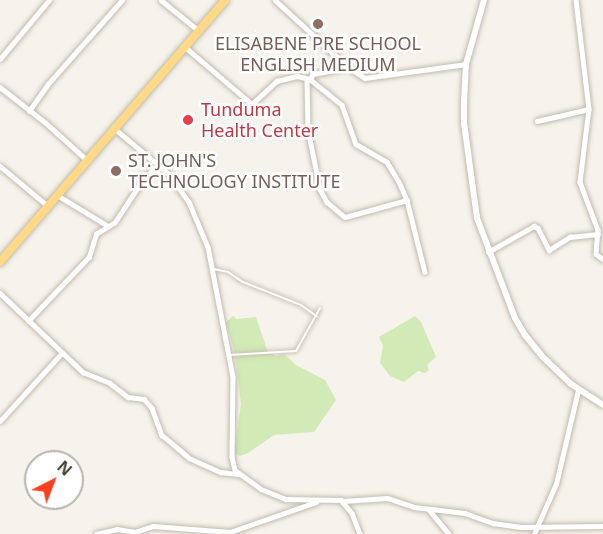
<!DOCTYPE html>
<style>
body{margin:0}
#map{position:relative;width:603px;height:534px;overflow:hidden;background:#f6f3ec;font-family:"Noto Sans",sans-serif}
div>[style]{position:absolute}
.green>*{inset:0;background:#d2eab5}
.roads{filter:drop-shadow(0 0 2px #c2bbae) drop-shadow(0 0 2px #c2bbae)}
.service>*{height:2px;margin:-1px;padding:0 1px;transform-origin:1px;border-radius:1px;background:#fff}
.minor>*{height:4.5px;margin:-2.25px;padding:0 2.25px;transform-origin:2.25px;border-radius:2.25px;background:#fff}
.tertiary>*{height:6px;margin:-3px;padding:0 3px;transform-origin:3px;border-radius:3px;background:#fff}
.trunk>*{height:8px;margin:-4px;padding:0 4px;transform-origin:4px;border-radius:4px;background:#ffd985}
.dots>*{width:16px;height:16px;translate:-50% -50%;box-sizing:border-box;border:3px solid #fff;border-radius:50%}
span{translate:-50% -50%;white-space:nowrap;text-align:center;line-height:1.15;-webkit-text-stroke:5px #fff;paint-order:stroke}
.education-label{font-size:18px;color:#785e54}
.left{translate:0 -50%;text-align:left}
.health-label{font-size:18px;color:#be3a42}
.north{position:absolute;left:24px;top:450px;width:60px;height:60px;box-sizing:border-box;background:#fff;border:2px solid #b7b4b0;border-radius:50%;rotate:42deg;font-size:16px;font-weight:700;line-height:24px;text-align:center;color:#4b4439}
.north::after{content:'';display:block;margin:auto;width:21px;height:27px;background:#fc3f1d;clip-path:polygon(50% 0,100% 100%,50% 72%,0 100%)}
</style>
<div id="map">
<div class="green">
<i style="clip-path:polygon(233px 316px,237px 319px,256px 317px,268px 352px,276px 356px,284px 354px,296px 365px,325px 380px,336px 400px,314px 432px,274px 435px,248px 453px,240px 456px,234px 453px,241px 404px,235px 354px,226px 322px)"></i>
<i style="clip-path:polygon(415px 316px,421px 322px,436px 357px,427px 365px,429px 370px,425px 373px,418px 371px,404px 382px,390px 376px,380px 363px,383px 346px,379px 337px)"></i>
</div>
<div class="roads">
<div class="service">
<i style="left:213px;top:269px;width:15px;rotate:11deg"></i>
<i style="left:228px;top:272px;width:18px;rotate:34deg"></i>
<i style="left:243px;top:282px;width:62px;rotate:21.6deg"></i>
<i style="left:301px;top:305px;width:19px;rotate:36deg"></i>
<i style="left:229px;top:355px;width:67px;rotate:-3.4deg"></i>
<i style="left:296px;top:351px;width:49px;rotate:-60.8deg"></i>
</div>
<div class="minor">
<i style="left:161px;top:0;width:48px;rotate:39deg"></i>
<i style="left:275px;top:0;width:99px;rotate:42.5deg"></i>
<i style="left:348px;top:67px;width:20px;rotate:33deg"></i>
<i style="left:365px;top:78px;width:102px;rotate:-7.9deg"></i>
<i style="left:576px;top:0;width:110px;rotate:83.2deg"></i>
<i style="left:589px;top:109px;width:74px;rotate:97deg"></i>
<i style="left:580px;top:182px;width:51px;rotate:69.4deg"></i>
<i style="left:598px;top:230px;width:24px;rotate:95deg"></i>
<i style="left:596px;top:254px;width:9px;rotate:36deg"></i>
<i style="left:184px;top:46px;width:89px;rotate:40.5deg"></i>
<i style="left:252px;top:104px;width:34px;rotate:-43deg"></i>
<i style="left:277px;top:81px;width:21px;rotate:-14deg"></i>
<i style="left:297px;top:76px;width:13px;rotate:13deg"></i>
<i style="left:310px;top:79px;width:41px;rotate:39.1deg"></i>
<i style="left:342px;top:105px;width:41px;rotate:70.3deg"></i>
<i style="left:356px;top:144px;width:36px;rotate:30deg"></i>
<i style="left:387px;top:162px;width:23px;rotate:59deg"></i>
<i style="left:399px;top:182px;width:20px;rotate:66deg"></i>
<i style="left:407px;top:200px;width:74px;rotate:76deg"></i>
<i style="left:0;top:59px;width:77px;rotate:-50.3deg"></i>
<i style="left:307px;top:79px;width:50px;rotate:88.9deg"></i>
<i style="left:308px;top:129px;width:61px;rotate:78.7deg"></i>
<i style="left:320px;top:189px;width:15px;rotate:62deg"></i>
<i style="left:327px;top:202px;width:23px;rotate:40deg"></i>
<i style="left:345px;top:217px;width:64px;rotate:-15.3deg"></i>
<i style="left:310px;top:79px;width:6px;rotate:-59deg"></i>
<i style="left:313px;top:74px;width:36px;rotate:-11deg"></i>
<i style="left:0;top:87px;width:58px;rotate:38deg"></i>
<i style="left:46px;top:123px;width:55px;rotate:42.1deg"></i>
<i style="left:29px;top:111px;width:33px;rotate:-55deg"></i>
<i style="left:48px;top:84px;width:112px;rotate:-48.6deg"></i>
<i style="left:537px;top:121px;width:53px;rotate:-13deg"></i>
<i style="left:114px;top:128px;width:73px;rotate:40deg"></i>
<i style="left:170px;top:175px;width:33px;rotate:55deg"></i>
<i style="left:189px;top:202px;width:49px;rotate:67.1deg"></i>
<i style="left:208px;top:247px;width:132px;rotate:79.1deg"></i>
<i style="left:233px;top:377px;width:80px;rotate:90.7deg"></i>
<i style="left:232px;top:457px;width:13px;rotate:77deg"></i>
<i style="left:235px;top:470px;width:32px;rotate:36deg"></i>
<i style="left:261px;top:489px;width:27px;rotate:22deg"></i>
<i style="left:286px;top:499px;width:55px;rotate:1deg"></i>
<i style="left:341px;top:500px;width:17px;rotate:50deg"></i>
<i style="left:352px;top:513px;width:22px;rotate:69deg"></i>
<i style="left:0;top:166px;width:62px;rotate:39.8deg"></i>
<i style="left:57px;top:195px;width:60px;rotate:31.3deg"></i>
<i style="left:488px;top:252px;width:53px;rotate:-29.5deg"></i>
<i style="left:534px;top:226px;width:4px;rotate:27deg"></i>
<i style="left:538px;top:228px;width:25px;rotate:63deg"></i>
<i style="left:549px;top:250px;width:25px;rotate:-32deg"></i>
<i style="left:570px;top:237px;width:28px;rotate:-6deg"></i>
<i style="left:0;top:293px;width:115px;rotate:43.6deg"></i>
<i style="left:83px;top:372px;width:29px;rotate:22deg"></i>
<i style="left:110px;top:383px;width:23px;rotate:38deg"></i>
<i style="left:128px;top:397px;width:16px;rotate:7deg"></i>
<i style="left:144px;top:399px;width:12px;rotate:48deg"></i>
<i style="left:152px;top:408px;width:29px;rotate:70deg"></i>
<i style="left:162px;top:435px;width:35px;rotate:40deg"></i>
<i style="left:189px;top:458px;width:35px;rotate:24deg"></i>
<i style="left:221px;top:472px;width:17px;rotate:7deg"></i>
<i style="left:28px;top:321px;width:88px;rotate:-46.4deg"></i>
<i style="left:89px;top:257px;width:24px;rotate:-73deg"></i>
<i style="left:96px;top:234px;width:22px;rotate:-32deg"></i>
<i style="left:115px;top:222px;width:53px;rotate:-56.6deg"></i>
<i style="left:144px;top:178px;width:21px;rotate:-43deg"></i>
<i style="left:0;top:421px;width:91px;rotate:-47.7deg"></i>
<i style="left:343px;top:501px;width:44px;rotate:-3.9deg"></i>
<i style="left:387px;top:498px;width:28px;rotate:18deg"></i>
<i style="left:414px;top:507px;width:51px;rotate:6.7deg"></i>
<i style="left:465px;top:513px;width:30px;rotate:20deg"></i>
<i style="left:493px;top:523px;width:28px;rotate:8deg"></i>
<i style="left:521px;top:527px;width:82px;rotate:-0.7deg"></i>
<i style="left:430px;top:511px;width:30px;rotate:50deg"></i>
<i style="left:96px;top:534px;width:22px;rotate:-13deg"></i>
<i style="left:117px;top:529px;width:18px;rotate:9deg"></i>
<i style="left:135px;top:532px;width:19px;rotate:-18deg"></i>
<i style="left:153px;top:526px;width:77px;rotate:4.5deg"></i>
<i style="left:230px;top:532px;width:91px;rotate:-19.2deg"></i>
<i style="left:534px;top:534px;width:55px;rotate:-66.3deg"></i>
<i style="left:556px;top:484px;width:97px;rotate:-76.8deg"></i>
</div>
<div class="tertiary">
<i style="left:484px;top:0;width:66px;rotate:105.7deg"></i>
<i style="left:466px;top:64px;width:35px;rotate:93deg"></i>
<i style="left:464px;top:99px;width:24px;rotate:90deg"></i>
<i style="left:464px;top:123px;width:96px;rotate:82.2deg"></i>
<i style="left:477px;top:218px;width:107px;rotate:69.2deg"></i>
<i style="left:515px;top:318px;width:20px;rotate:60deg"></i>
<i style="left:525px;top:335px;width:28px;rotate:51deg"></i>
<i style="left:543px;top:357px;width:39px;rotate:44deg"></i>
<i style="left:571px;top:384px;width:38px;rotate:33deg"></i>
</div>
<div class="trunk">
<i style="left:0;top:262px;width:345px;rotate:-49.3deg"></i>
</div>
</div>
<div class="dots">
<i style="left:318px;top:24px;background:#8d6e63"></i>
<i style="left:188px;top:120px;background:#e0444e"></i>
<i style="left:116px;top:171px;background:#8d6e63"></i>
</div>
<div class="education-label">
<span style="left:318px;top:54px">ELISABENE PRE SCHOOL<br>ENGLISH MEDIUM</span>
<span class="left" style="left:128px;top:171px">ST. JOHN'S<br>TECHNOLOGY INSTITUTE</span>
</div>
<div class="health-label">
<span class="left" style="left:201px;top:120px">Tunduma<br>Health Center</span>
</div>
<div class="north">N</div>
</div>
